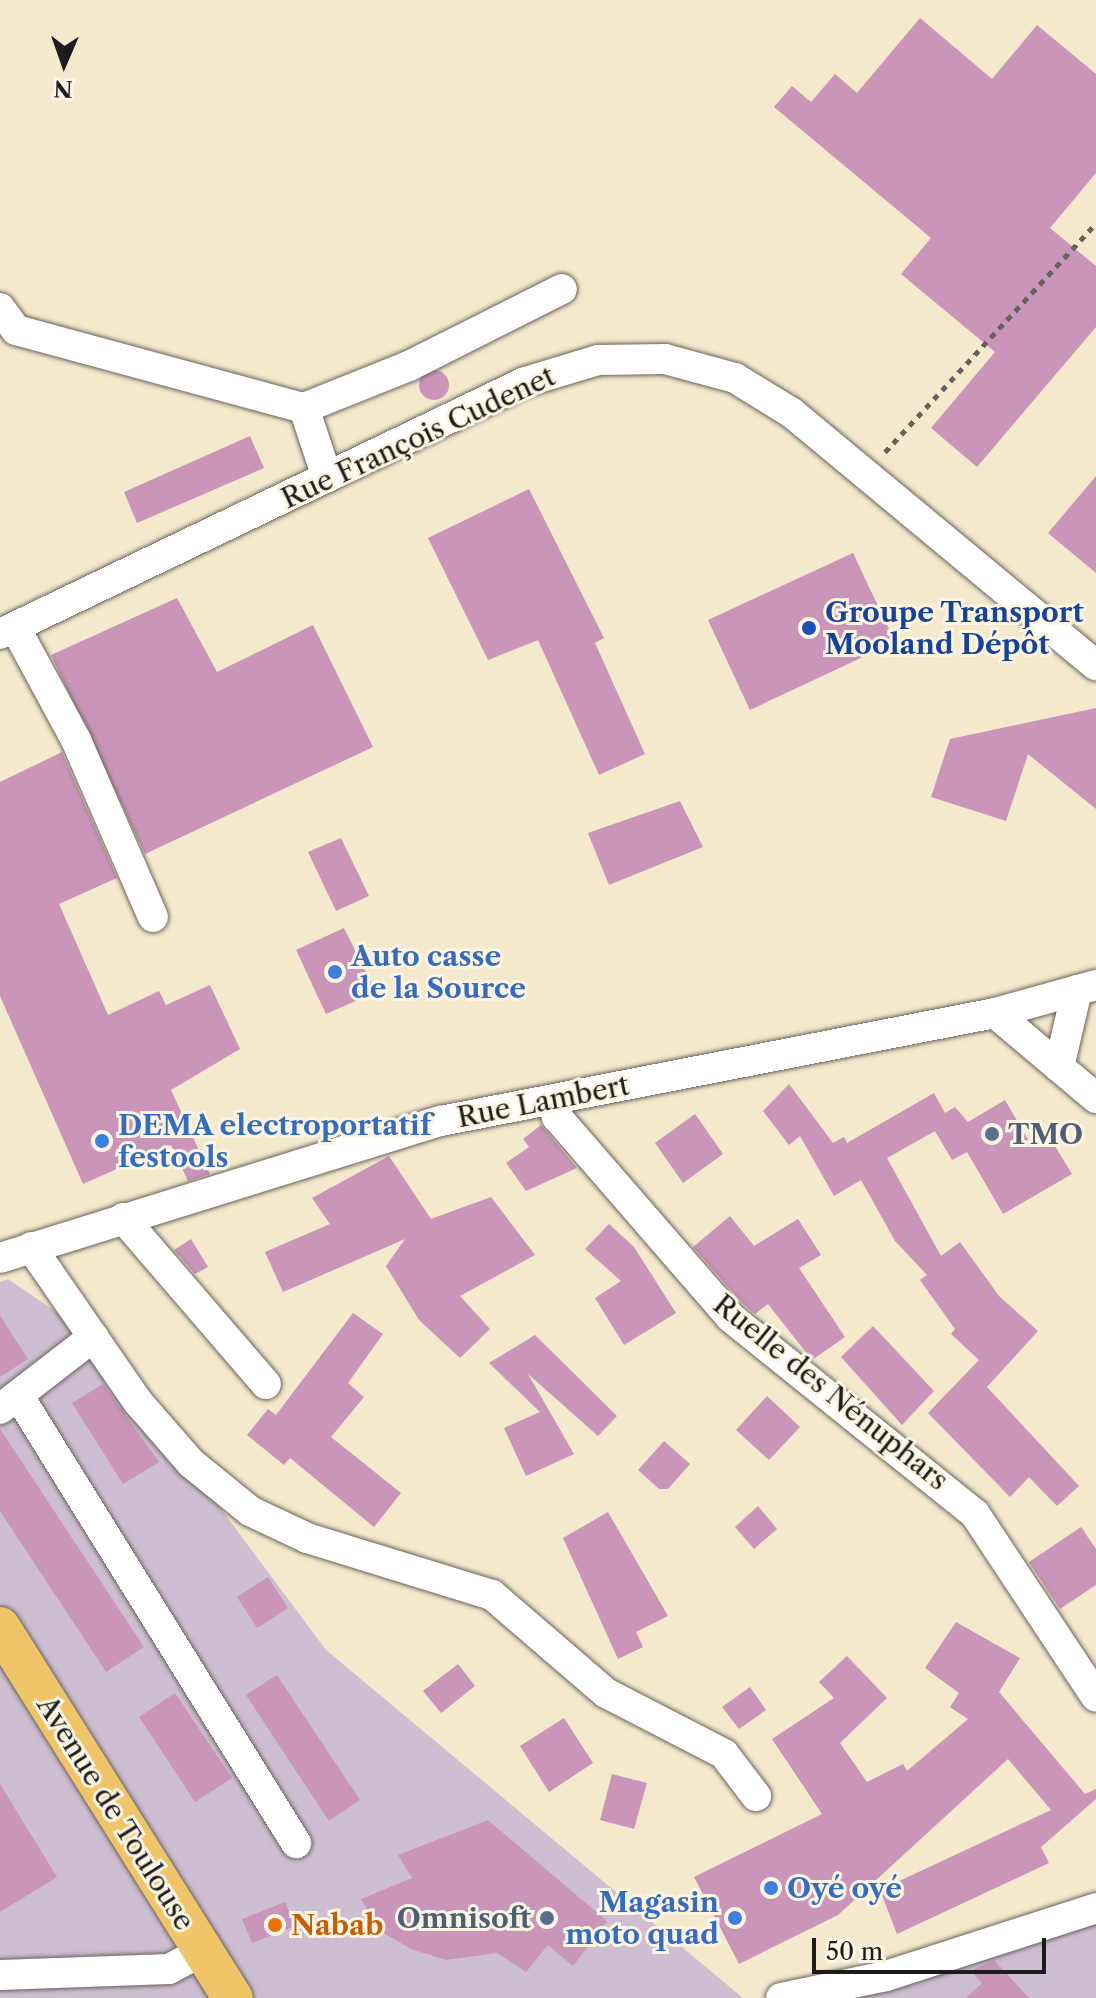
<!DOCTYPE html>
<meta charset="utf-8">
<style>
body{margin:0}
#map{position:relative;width:1096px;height:1998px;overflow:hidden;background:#f4e8cd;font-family:"Libre Caslon Text",serif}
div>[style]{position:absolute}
.industrial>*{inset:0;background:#cebed2}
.building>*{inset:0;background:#c995b8}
.round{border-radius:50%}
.path>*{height:5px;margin-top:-2.5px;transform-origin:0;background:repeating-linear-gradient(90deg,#68635a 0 6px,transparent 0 12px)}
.roads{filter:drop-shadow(0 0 2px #68635a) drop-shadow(0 0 2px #68635a)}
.minor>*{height:30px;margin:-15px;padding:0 15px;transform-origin:15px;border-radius:15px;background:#fff}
.major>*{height:40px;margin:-20px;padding:0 20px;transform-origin:20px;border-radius:20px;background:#f0c469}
.dots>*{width:22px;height:22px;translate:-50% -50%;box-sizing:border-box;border:4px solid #fcf5e5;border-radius:50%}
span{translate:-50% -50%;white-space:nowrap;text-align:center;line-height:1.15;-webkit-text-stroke:6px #fcf5e5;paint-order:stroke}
.street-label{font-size:28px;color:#1c1c1c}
.transit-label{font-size:28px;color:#164399;font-weight:700}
.left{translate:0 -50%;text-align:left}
.shop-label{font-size:28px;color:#366cbe;font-weight:700}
.right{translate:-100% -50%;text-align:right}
.service-label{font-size:28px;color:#4e5e75;font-weight:700}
.food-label{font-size:28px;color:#c56008;font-weight:700}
.north{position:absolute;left:24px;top:24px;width:80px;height:80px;-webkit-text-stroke:6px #fcf5e5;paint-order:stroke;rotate:182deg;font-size:22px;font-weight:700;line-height:32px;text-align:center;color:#1c1c1c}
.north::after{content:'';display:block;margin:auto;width:28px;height:36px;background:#1c1c1c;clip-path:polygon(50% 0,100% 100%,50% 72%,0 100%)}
.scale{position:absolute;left:812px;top:1938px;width:234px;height:36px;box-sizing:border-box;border:4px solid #1c1c1c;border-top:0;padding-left:10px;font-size:24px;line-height:28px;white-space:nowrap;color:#1c1c1c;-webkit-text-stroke:6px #fcf5e5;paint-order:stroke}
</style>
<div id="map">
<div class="industrial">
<i style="clip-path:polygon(8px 1279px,93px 1337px,326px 1650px,743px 1998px,0 1998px,0 1282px)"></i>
<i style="clip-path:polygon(1096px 1911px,1096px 1998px,833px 1998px)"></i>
</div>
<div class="building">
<i style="clip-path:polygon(920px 18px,992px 79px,1037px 25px,1096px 74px,1096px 173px,1050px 228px,1096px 266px,1096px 327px,977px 467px,931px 428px,995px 352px,901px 274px,931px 238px,774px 107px,792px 86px,811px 102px,835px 74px,857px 93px)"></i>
<i class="round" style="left:419px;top:370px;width:30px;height:30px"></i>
<i style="clip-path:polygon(250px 436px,264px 468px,137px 523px,124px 492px)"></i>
<i style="clip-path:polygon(1096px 476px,1096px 573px,1048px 533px)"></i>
<i style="clip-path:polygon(529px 489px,604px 638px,595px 643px,645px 754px,599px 775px,538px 640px,488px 660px,428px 538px)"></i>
<i style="clip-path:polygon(853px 553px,895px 642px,750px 710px,708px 620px)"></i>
<i style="clip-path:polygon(177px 598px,217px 672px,313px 625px,373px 747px,145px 854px,51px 655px)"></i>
<i style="clip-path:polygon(1096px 708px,1096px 809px,1028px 754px,1006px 821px,931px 797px,950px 739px)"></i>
<i style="clip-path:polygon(62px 752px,117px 878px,59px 904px,108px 1015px,159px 991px,166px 1005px,210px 985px,240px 1049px,171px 1090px,210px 1174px,188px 1181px,171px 1145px,83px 1184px,0 996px,0 782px)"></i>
<i style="clip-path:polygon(680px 801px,703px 847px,609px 885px,588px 833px)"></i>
<i style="clip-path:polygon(341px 838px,369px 896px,336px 911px,308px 852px)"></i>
<i style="clip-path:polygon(344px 928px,376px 992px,326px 1014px,296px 950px)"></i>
<i style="clip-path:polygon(789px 1084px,833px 1143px,844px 1137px,847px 1143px,934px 1093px,945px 1113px,955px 1107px,968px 1122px,1005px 1100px,1030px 1143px,1047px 1133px,1072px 1174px,1003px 1214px,967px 1152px,952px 1160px,935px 1131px,887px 1158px,941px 1256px,960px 1242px,999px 1296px,1038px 1331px,987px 1387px,1079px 1486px,1057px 1506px,1029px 1477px,1010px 1497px,928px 1413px,979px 1360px,951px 1334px,955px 1329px,920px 1280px,927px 1275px,895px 1241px,861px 1180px,834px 1196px,800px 1136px,789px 1145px,763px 1111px)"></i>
<i style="clip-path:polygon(695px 1114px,723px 1154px,683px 1183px,655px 1143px)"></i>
<i style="clip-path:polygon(541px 1125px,577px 1168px,526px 1191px,506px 1163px,529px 1147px,523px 1139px)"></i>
<i style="clip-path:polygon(389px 1156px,431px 1219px,491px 1197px,535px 1255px,460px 1296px,490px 1329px,460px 1358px,419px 1320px,386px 1266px,405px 1239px,283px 1292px,265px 1252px,330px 1224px,312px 1198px)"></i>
<i style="clip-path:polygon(730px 1216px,754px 1246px,798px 1219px,821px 1255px,799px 1268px,845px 1337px,812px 1360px,768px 1304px,755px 1314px,743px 1304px,693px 1247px)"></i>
<i style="clip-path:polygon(609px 1224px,634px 1247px,676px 1313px,624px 1345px,595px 1298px,621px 1281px,585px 1249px)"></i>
<i style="clip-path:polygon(191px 1239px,208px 1267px,195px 1274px,174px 1250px)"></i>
<i style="clip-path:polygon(353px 1313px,383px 1334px,348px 1383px,364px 1397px,331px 1437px,401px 1493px,374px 1527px,290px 1458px,284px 1465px,247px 1435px,268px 1409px,276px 1415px)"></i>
<i style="clip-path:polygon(0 1316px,28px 1359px,0 1377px)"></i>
<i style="clip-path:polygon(873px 1326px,934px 1391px,902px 1425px,841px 1357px)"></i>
<i style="clip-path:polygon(535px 1335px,617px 1416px,598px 1436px,528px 1374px,574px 1454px,526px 1476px,504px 1428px,540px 1412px,489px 1363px)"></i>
<i style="clip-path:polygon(103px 1384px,159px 1462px,123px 1484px,72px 1403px)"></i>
<i style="clip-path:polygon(767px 1396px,800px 1427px,769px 1460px,736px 1430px)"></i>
<i style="clip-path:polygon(0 1429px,144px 1647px,106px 1672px,0 1511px)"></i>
<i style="clip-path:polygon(664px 1441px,690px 1464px,668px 1489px,659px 1489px,638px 1470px)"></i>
<i style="clip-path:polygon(758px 1506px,777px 1529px,754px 1549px,735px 1527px)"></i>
<i style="clip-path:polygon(608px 1512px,668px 1616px,636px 1632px,643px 1647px,618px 1659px,563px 1538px)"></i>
<i style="clip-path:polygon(1081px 1527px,1096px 1549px,1096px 1585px,1060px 1609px,1029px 1562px)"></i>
<i style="clip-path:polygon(268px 1577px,288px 1608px,257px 1628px,237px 1597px)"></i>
<i style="clip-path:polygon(956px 1622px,1020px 1658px,999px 1692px,1085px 1794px,1096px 1789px,1096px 1799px,1041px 1847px,1049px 1863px,897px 1934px,880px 1890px,1051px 1810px,1008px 1759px,838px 1915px,739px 1964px,694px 1877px,822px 1814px,772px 1739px,834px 1698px,819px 1682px,847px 1656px,887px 1698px,840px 1743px,867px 1782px,903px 1764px,907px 1771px,968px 1719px,950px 1707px,959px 1693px,925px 1668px)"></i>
<i style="clip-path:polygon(458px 1664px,475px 1686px,441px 1713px,423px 1691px)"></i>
<i style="clip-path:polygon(277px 1675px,360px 1800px,329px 1821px,246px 1695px)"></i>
<i style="clip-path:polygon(750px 1687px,766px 1710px,739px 1729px,722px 1707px)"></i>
<i style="clip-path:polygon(175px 1693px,232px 1778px,195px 1802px,139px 1717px)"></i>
<i style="clip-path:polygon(564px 1718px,593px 1763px,549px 1792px,520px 1746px)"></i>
<i style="clip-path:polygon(612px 1774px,647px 1783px,634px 1829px,600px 1820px)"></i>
<i style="clip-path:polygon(0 1784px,57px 1877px,0 1912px)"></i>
<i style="clip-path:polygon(488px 1820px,607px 1921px,573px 1966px,548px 1945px,526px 1972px,497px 1953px,446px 1960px,411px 1949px,380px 1931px,361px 1899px,412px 1878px,398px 1855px)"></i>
<i style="clip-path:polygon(285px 1902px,295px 1926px,252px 1943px,242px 1919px)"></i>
<i style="clip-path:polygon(994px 1960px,1029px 1998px,966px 1998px,982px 1983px,971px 1971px)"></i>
</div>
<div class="path">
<i style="left:885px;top:452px;width:311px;rotate:-47.3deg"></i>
</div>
<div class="roads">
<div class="minor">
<i style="left:0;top:308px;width:27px;rotate:54deg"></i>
<i style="left:16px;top:330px;width:298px;rotate:15.2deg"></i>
<i style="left:304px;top:408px;width:113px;rotate:-21.8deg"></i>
<i style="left:409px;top:366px;width:171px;rotate:-26.7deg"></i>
<i style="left:304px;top:408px;width:73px;rotate:71.6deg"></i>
<i style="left:15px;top:627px;width:128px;rotate:61.6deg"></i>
<i style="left:76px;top:740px;width:193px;rotate:66.5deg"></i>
<i style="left:0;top:634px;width:582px;rotate:-25.64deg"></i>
<i style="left:525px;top:382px;width:76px;rotate:-16.8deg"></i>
<i style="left:598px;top:360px;width:67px;rotate:-0.9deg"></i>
<i style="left:665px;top:359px;width:73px;rotate:15.2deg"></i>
<i style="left:735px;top:378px;width:67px;rotate:31.6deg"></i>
<i style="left:792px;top:413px;width:395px;rotate:39.7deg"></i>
<i style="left:995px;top:1013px;width:132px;rotate:40.1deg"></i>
<i style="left:1059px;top:1067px;width:79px;rotate:-76.8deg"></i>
<i style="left:552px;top:1100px;width:18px;rotate:74deg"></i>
<i style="left:557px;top:1117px;width:264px;rotate:49.1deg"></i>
<i style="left:730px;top:1317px;width:314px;rotate:38.8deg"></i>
<i style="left:975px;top:1514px;width:219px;rotate:56.5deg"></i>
<i style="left:123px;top:1218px;width:219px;rotate:49.3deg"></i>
<i style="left:31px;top:1247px;width:188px;rotate:55.4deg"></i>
<i style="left:138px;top:1402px;width:81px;rotate:49deg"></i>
<i style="left:191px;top:1463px;width:76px;rotate:39.1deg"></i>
<i style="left:250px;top:1511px;width:63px;rotate:25.3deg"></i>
<i style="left:307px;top:1538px;width:194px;rotate:17.1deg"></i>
<i style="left:492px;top:1595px;width:150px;rotate:40.7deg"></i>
<i style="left:606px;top:1693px;width:133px;rotate:27.3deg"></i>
<i style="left:724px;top:1754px;width:53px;rotate:52.7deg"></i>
<i style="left:0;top:1258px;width:462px;rotate:-17.3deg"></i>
<i style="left:441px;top:1121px;width:564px;rotate:-11.03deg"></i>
<i style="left:995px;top:1013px;width:105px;rotate:-15.5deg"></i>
<i style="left:20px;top:1398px;width:524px;rotate:58.19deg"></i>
<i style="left:0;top:1409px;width:118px;rotate:-37.7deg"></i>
<i style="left:0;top:1975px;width:169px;rotate:-2deg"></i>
<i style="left:169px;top:1969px;width:38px;rotate:-28deg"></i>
<i style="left:781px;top:1998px;width:107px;rotate:-11.8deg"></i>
<i style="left:886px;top:1976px;width:221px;rotate:-17.9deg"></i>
</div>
<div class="major">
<i style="left:0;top:1627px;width:438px;rotate:57.9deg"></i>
</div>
</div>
<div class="dots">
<i style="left:809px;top:628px;background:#1a4fb4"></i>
<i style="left:335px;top:972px;background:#3f7fe0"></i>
<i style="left:992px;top:1134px;background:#5c6f8a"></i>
<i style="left:102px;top:1141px;background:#3f7fe0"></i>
<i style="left:771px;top:1888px;background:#3f7fe0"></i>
<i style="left:547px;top:1918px;background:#5c6f8a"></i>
<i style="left:735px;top:1918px;background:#3f7fe0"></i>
<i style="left:275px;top:1925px;background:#e8710a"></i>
</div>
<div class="street-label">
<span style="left:418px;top:437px;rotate:-25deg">Rue François Cudenet</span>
<span style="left:543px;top:1101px;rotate:-11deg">Rue Lambert</span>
<span style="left:831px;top:1392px;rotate:39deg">Ruelle des Nénuphars</span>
<span style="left:116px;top:1813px;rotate:58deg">Avenue de Toulouse</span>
</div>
<div class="transit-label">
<span class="left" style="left:825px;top:628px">Groupe Transport<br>Mooland Dépôt</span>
</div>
<div class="shop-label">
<span class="left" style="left:351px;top:972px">Auto casse<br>de la Source</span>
<span class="left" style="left:118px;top:1141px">DEMA electroportatif<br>festools</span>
<span class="left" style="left:787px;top:1888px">Oyé oyé</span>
<span class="right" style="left:719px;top:1918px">Magasin<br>moto quad</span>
</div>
<div class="service-label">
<span class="left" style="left:1008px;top:1134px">TMO</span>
<span class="right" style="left:531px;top:1918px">Omnisoft</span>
</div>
<div class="food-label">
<span class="left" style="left:291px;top:1925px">Nabab</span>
</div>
<div class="north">N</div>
<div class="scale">50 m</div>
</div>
